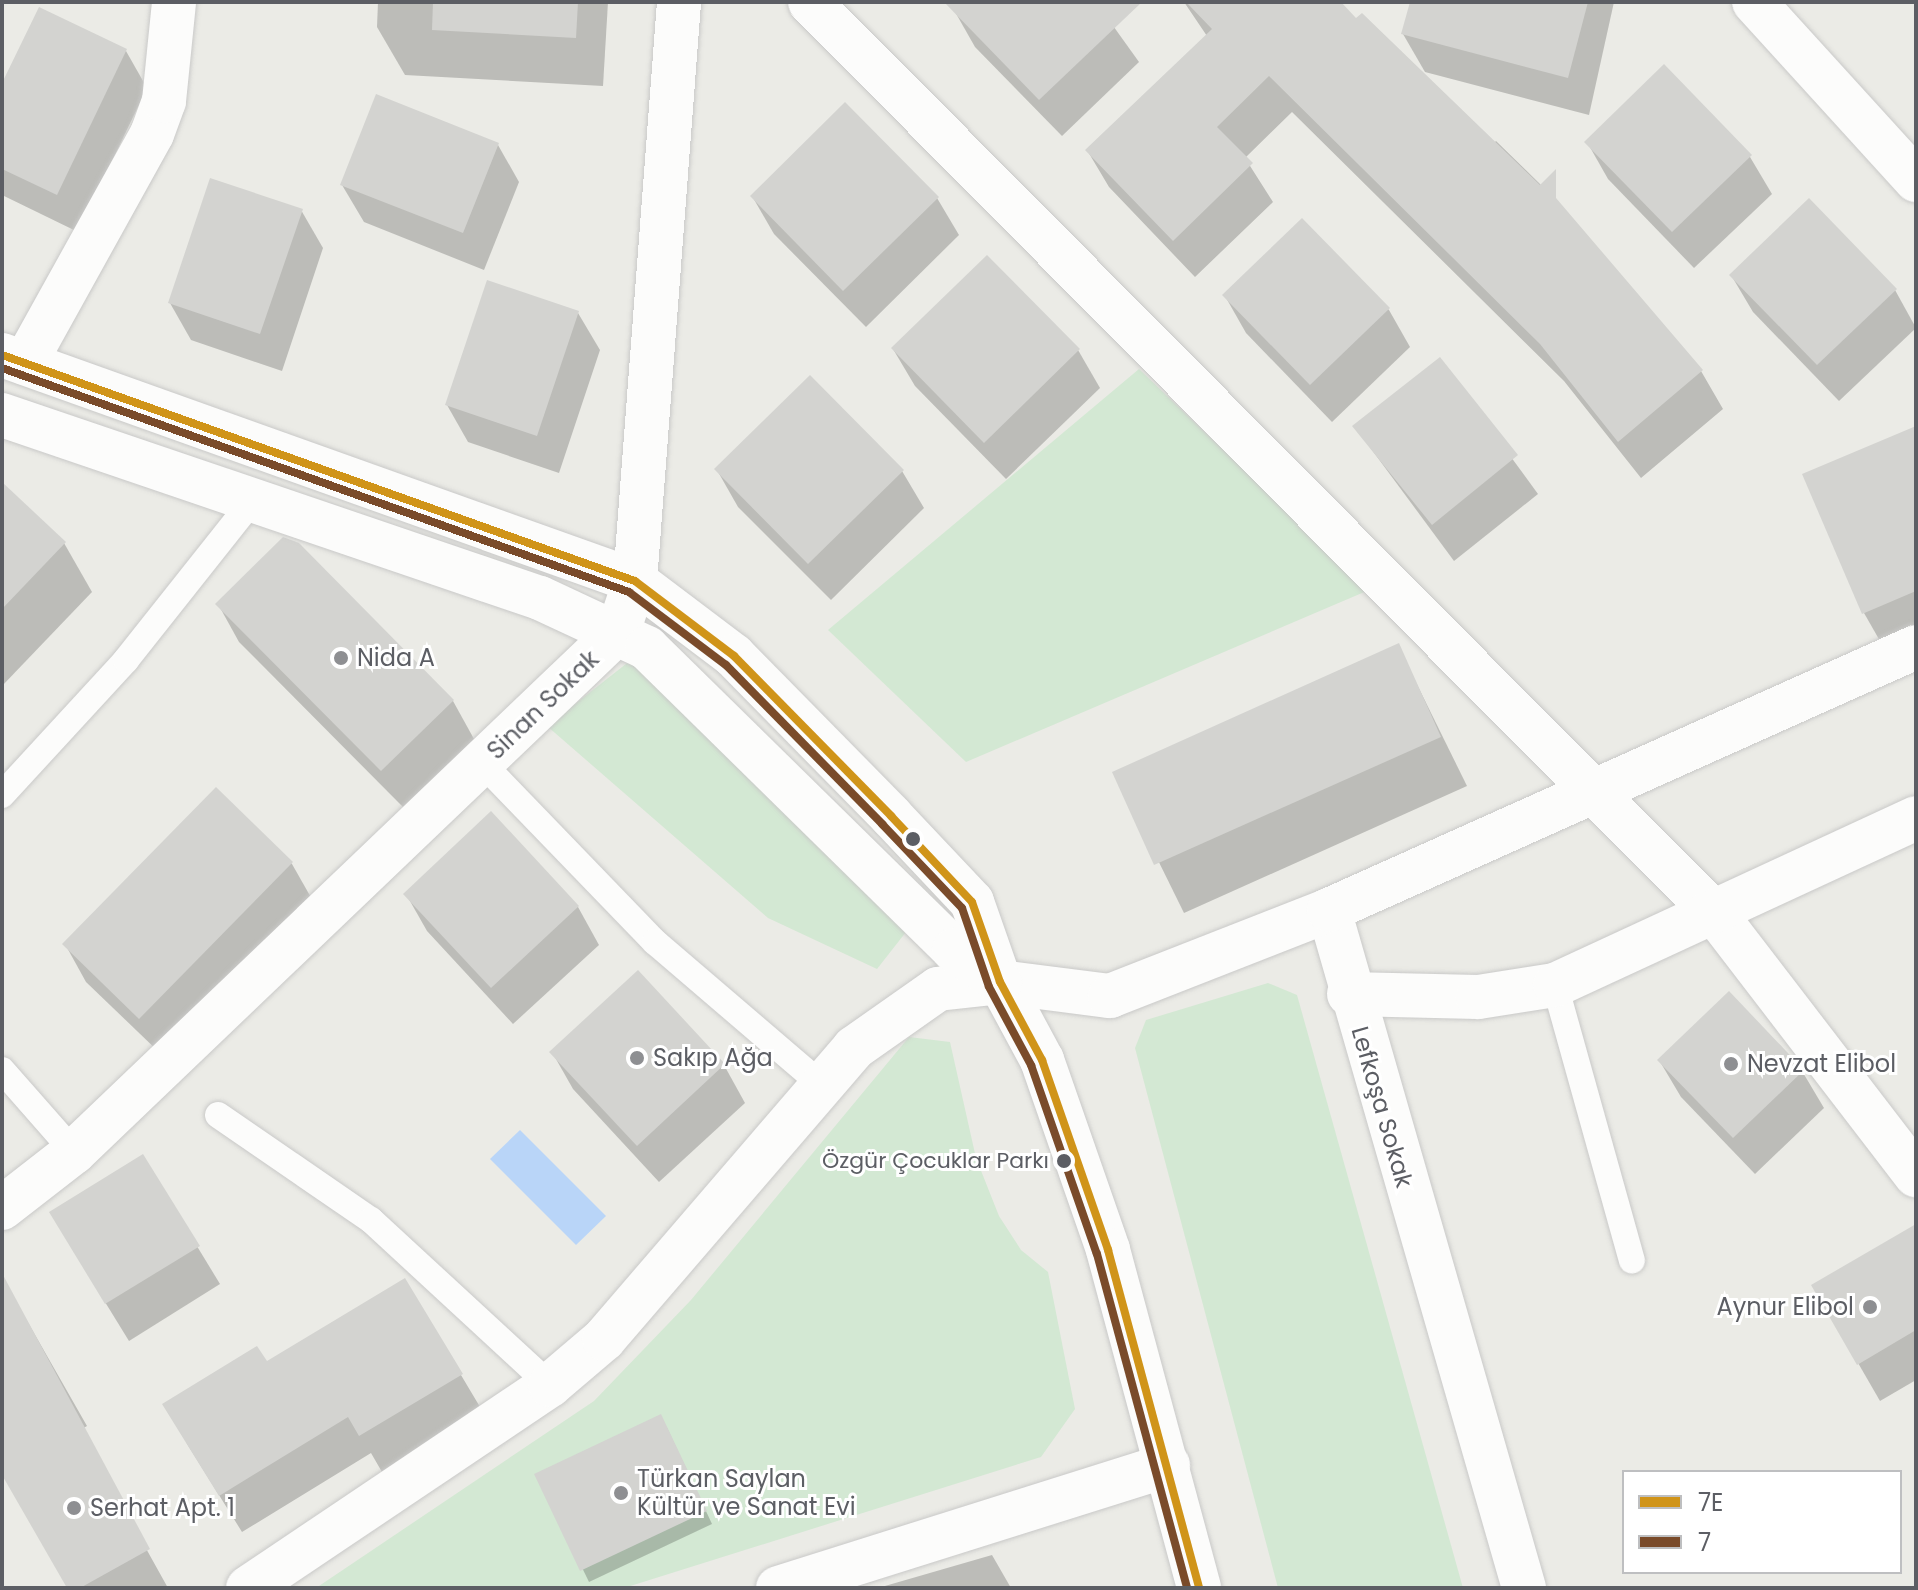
<!DOCTYPE html>
<meta charset="utf-8">
<style>
body{margin:0}
#map{position:relative;width:1918px;height:1590px;overflow:hidden;background:#ebebe6;font-family:Poppins,sans-serif}
div>[style]{position:absolute}
.green>*{inset:0;background:#d3e8d3}
.water>*{inset:0;background:#b9d5f8}
.shadow>*{inset:0;background:#0003}
.building>*{inset:0;background:#d3d3d0}
.roads{filter:drop-shadow(0 0 2px #c9c9c8) drop-shadow(0 0 2px #c9c9c8)}
.service>*{height:26px;margin:-13px;padding:0 13px;transform-origin:13px;border-radius:13px;background:#fcfcfb}
.minor>*{height:44px;margin:-22px;padding:0 22px;transform-origin:22px;border-radius:22px;background:#fcfcfb}
.secondary>*{height:44px;margin:-22px;padding:0 22px;transform-origin:22px;border-radius:22px;background:#fcfcfb}
.bus-1>*{height:8px;margin:-4px;padding:0 4px;transform-origin:4px;border-radius:4px;background:#d09419}
.bus-2>*{height:8px;margin:-4px;padding:0 4px;transform-origin:4px;border-radius:4px;background:#7a4b2a}
.dots>*{width:22px;height:22px;translate:-50% -50%;box-sizing:border-box;border:4px solid #fff;border-radius:50%}
span{translate:-50% -50%;white-space:nowrap;text-align:center;line-height:1.15;-webkit-text-stroke:6px #fff;paint-order:stroke}
.bus-label{font-size:22px;color:#5c5e64}
.right{translate:-100% -50%;text-align:right}
.poi-label{font-size:24px;color:#5c5e64}
.left{translate:0 -50%;text-align:left}
.street-label{font-size:24px;color:#5c5e64}
.frame{position:absolute;inset:0;border:4px solid #5c5e64;pointer-events:none}
.legend{position:absolute;left:1622px;top:1470px;width:280px;height:104px;box-sizing:border-box;background:#fff;border:2px solid #bebfc1;margin:0;padding:10px 14px;list-style:none;font-size:24px;color:#5c5e64}
.legend li{display:flex;align-items:center;gap:16px;height:40px}
.legend b{width:40px;border:2px solid #bebfc1}
</style>
<div id="map">
<div class="green">
<i style="clip-path:polygon(1139px 369px,1369px 590px,966px 762px,828px 630px)"></i>
<i style="clip-path:polygon(631px 660px,906px 932px,877px 969px,768px 918px,547px 726px)"></i>
<i style="clip-path:polygon(1268px 983px,1297px 995px,1463px 1588px,1278px 1588px,1135px 1048px,1146px 1020px)"></i>
<i style="clip-path:polygon(909px 1037px,950px 1042px,976px 1158px,999px 1216px,1021px 1250px,1048px 1272px,1075px 1409px,1041px 1457px,624px 1588px,316px 1588px,594px 1401px,691px 1300px)"></i>
</div>
<div class="water">
<i style="clip-path:polygon(520px 1130px,606px 1216px,576px 1245px,490px 1159px)"></i>
</div>
<div class="shadow">
<i style="clip-path:polygon(378px 2px,608px 2px,603px 86px,405px 75px,377px 27px)"></i>
<i style="clip-path:polygon(962px 2px,1096px 2px,1139px 62px,1062px 136px,975px 47px,954px 10px)"></i>
<i style="clip-path:polygon(1184px 2px,1338px 2px,1490px 147px,1496px 141px,1540px 184px,1701px 371px,1723px 409px,1641px 478px,1564px 381px,1292px 112px,1245px 158px,1273px 202px,1195px 277px,1109px 187px,1087px 150px,1207px 36px)"></i>
<i style="clip-path:polygon(1412px 2px,1614px 2px,1589px 115px,1425px 72px,1403px 34px)"></i>
<i style="clip-path:polygon(126px 51px,147px 88px,78px 232px,2px 195px,2px 88px)"></i>
<i style="clip-path:polygon(1587px 142px,1750px 157px,1772px 194px,1694px 268px,1608px 179px)"></i>
<i style="clip-path:polygon(498px 145px,519px 182px,484px 270px,364px 222px,342px 185px)"></i>
<i style="clip-path:polygon(752px 196px,937px 198px,959px 235px,866px 327px,774px 234px)"></i>
<i style="clip-path:polygon(301px 210px,323px 248px,282px 371px,191px 340px,170px 303px)"></i>
<i style="clip-path:polygon(1302px 221px,1389px 310px,1410px 347px,1332px 422px,1246px 333px,1225px 296px)"></i>
<i style="clip-path:polygon(1731px 275px,1895px 290px,1916px 328px,1839px 401px,1753px 312px)"></i>
<i style="clip-path:polygon(578px 313px,600px 350px,559px 473px,468px 442px,447px 405px)"></i>
<i style="clip-path:polygon(893px 349px,1078px 350px,1100px 388px,1006px 479px,915px 386px)"></i>
<i style="clip-path:polygon(1440px 360px,1538px 494px,1454px 561px,1355px 427px)"></i>
<i style="clip-path:polygon(1916px 428px,1916px 651px,1892px 662px,1864px 613px)"></i>
<i style="clip-path:polygon(717px 470px,902px 471px,924px 508px,831px 600px,738px 507px)"></i>
<i style="clip-path:polygon(2px 484px,64px 543px,92px 592px,2px 686px)"></i>
<i style="clip-path:polygon(298px 544px,453px 701px,474px 739px,403px 807px,239px 642px,218px 604px)"></i>
<i style="clip-path:polygon(1398px 646px,1467px 786px,1184px 913px,1115px 773px)"></i>
<i style="clip-path:polygon(216px 790px,292px 864px,313px 901px,162px 1055px,86px 982px,65px 944px)"></i>
<i style="clip-path:polygon(491px 814px,578px 907px,599px 945px,513px 1024px,427px 931px,406px 894px)"></i>
<i style="clip-path:polygon(552px 1052px,724px 1065px,745px 1103px,659px 1182px,573px 1089px)"></i>
<i style="clip-path:polygon(1659px 1060px,1802px 1071px,1824px 1108px,1755px 1174px,1681px 1097px)"></i>
<i style="clip-path:polygon(142px 1156px,220px 1284px,129px 1341px,73px 1250px)"></i>
<i style="clip-path:polygon(1916px 1248px,1916px 1380px,1880px 1401px,1813px 1285px)"></i>
<i style="clip-path:polygon(2px 1277px,87px 1426px,80px 1430px,168px 1588px,69px 1588px,2px 1463px)"></i>
<i style="clip-path:polygon(405px 1281px,483px 1412px,382px 1472px,371px 1453px,242px 1532px,186px 1442px,266px 1364px)"></i>
<i style="clip-path:polygon(667px 1428px,712px 1524px,589px 1582px,537px 1475px)"></i>
<i style="clip-path:polygon(992px 1555px,1011px 1588px,878px 1588px)"></i>
</div>
<div class="building">
<i style="clip-path:polygon(433px 2px,578px 2px,576px 38px,432px 30px)"></i>
<i style="clip-path:polygon(944px 2px,1142px 2px,1039px 100px)"></i>
<i style="clip-path:polygon(1186px 2px,1341px 2px,1356px 18px,1362px 13px,1540px 185px,1556px 169px,1556px 198px,1703px 370px,1618px 442px,1540px 344px,1269px 76px,1217px 127px,1253px 163px,1173px 241px,1085px 150px,1212px 29px)"></i>
<i style="clip-path:polygon(1410px 2px,1588px 2px,1568px 78px,1401px 34px)"></i>
<i style="clip-path:polygon(39px 7px,127px 49px,57px 195px,2px 169px,2px 83px)"></i>
<i style="clip-path:polygon(1664px 64px,1752px 155px,1672px 232px,1584px 142px)"></i>
<i style="clip-path:polygon(376px 94px,499px 143px,463px 233px,340px 185px)"></i>
<i style="clip-path:polygon(845px 102px,939px 197px,843px 291px,750px 196px)"></i>
<i style="clip-path:polygon(210px 178px,303px 209px,260px 334px,168px 303px)"></i>
<i style="clip-path:polygon(1809px 198px,1897px 289px,1817px 365px,1729px 275px)"></i>
<i style="clip-path:polygon(1302px 218px,1390px 308px,1310px 385px,1222px 295px)"></i>
<i style="clip-path:polygon(987px 255px,1080px 349px,984px 443px,891px 348px)"></i>
<i style="clip-path:polygon(487px 280px,579px 311px,537px 436px,445px 405px)"></i>
<i style="clip-path:polygon(1440px 357px,1518px 455px,1432px 525px,1352px 426px)"></i>
<i style="clip-path:polygon(810px 375px,904px 470px,808px 564px,714px 469px)"></i>
<i style="clip-path:polygon(1916px 426px,1916px 591px,1862px 614px,1802px 474px)"></i>
<i style="clip-path:polygon(2px 482px,66px 542px,2px 609px)"></i>
<i style="clip-path:polygon(283px 537px,299px 543px,454px 700px,381px 771px,215px 604px)"></i>
<i style="clip-path:polygon(1399px 643px,1441px 737px,1154px 865px,1112px 772px)"></i>
<i style="clip-path:polygon(216px 787px,293px 862px,139px 1019px,62px 944px)"></i>
<i style="clip-path:polygon(491px 811px,579px 906px,491px 988px,403px 894px)"></i>
<i style="clip-path:polygon(638px 970px,725px 1064px,637px 1146px,549px 1052px)"></i>
<i style="clip-path:polygon(1729px 991px,1804px 1070px,1733px 1138px,1657px 1060px)"></i>
<i style="clip-path:polygon(143px 1154px,200px 1246px,105px 1304px,49px 1212px)"></i>
<i style="clip-path:polygon(1916px 1224px,1916px 1330px,1857px 1365px,1811px 1285px)"></i>
<i style="clip-path:polygon(2px 1273px,150px 1549px,80px 1588px,67px 1588px,2px 1475px)"></i>
<i style="clip-path:polygon(405px 1278px,463px 1374px,359px 1436px,348px 1417px,219px 1496px,162px 1404px,257px 1346px,267px 1361px)"></i>
<i style="clip-path:polygon(661px 1414px,707px 1511px,580px 1571px,534px 1474px)"></i>
</div>
<div class="roads">
<div class="service">
<i style="left:482px;top:763px;width:249px;rotate:46deg"></i>
<i style="left:655px;top:942px;width:220px;rotate:40.6deg"></i>
<i style="left:2px;top:795px;width:183px;rotate:-47.4deg"></i>
<i style="left:126px;top:660px;width:203px;rotate:-51.6deg"></i>
<i style="left:1555px;top:985px;width:286px;rotate:74.4deg"></i>
<i style="left:2px;top:1070px;width:109px;rotate:48.7deg"></i>
<i style="left:218px;top:1115px;width:186px;rotate:34.5deg"></i>
<i style="left:371px;top:1220px;width:243px;rotate:42.7deg"></i>
</div>
<div class="minor">
<i style="left:810px;top:2px;width:1288px;rotate:45.22deg"></i>
<i style="left:1717px;top:916px;width:327px;rotate:52.5deg"></i>
<i style="left:25px;top:363px;width:262px;rotate:-61deg"></i>
<i style="left:152px;top:134px;width:35px;rotate:-70deg"></i>
<i style="left:164px;top:101px;width:100px;rotate:-84.2deg"></i>
<i style="left:1329px;top:910px;width:705px;rotate:73.95deg"></i>
<i style="left:1349px;top:994px;width:129px;rotate:1.3deg"></i>
<i style="left:1478px;top:997px;width:78px;rotate:-8.9deg"></i>
<i style="left:1555px;top:985px;width:398px;rotate:-24.8deg"></i>
<i style="left:2px;top:1208px;width:91px;rotate:-37.9deg"></i>
<i style="left:74px;top:1152px;width:753px;rotate:-43.71deg"></i>
<i style="left:618px;top:632px;width:54px;rotate:-71.6deg"></i>
<i style="left:635px;top:581px;width:581px;rotate:-85.65deg"></i>
<i style="left:248px;top:1588px;width:364px;rotate:-33.9deg"></i>
<i style="left:550px;top:1385px;width:71px;rotate:-40.4deg"></i>
<i style="left:604px;top:1339px;width:384px;rotate:-49.3deg"></i>
<i style="left:854px;top:1048px;width:103px;rotate:-35.1deg"></i>
<i style="left:938px;top:989px;width:62px;rotate:-6.4deg"></i>
<i style="left:1000px;top:982px;width:111px;rotate:7.3deg"></i>
<i style="left:1110px;top:996px;width:235px;rotate:-21.4deg"></i>
<i style="left:1329px;top:910px;width:643px;rotate:-24.13deg"></i>
<i style="left:778px;top:1588px;width:409px;rotate:-17.5deg"></i>
</div>
<div class="secondary">
<i style="left:1754px;top:2px;width:241px;rotate:47.7deg"></i>
<i style="left:2px;top:355px;width:672px;rotate:19.65deg"></i>
<i style="left:635px;top:581px;width:124px;rotate:37.1deg"></i>
<i style="left:734px;top:656px;width:224px;rotate:45.5deg"></i>
<i style="left:891px;top:816px;width:118px;rotate:46.7deg"></i>
<i style="left:972px;top:902px;width:85px;rotate:70.7deg"></i>
<i style="left:1000px;top:982px;width:89px;rotate:61.7deg"></i>
<i style="left:1042px;top:1060px;width:201px;rotate:70.8deg"></i>
<i style="left:1108px;top:1250px;width:350px;rotate:74.9deg"></i>
<i style="left:2px;top:415px;width:568px;rotate:18.79deg"></i>
<i style="left:540px;top:598px;width:118px;rotate:25deg"></i>
<i style="left:647px;top:648px;width:431px;rotate:44.5deg"></i>
<i style="left:954px;top:950px;width:56px;rotate:34.8deg"></i>
</div>
</div>
<div class="bus-1">
<i style="left:2px;top:355px;width:672px;rotate:19.65deg"></i>
<i style="left:635px;top:581px;width:124px;rotate:37.1deg"></i>
<i style="left:734px;top:656px;width:224px;rotate:45.5deg"></i>
<i style="left:891px;top:816px;width:118px;rotate:46.7deg"></i>
<i style="left:972px;top:902px;width:85px;rotate:70.7deg"></i>
<i style="left:1000px;top:982px;width:89px;rotate:61.7deg"></i>
<i style="left:1042px;top:1060px;width:201px;rotate:70.8deg"></i>
<i style="left:1108px;top:1250px;width:350px;rotate:74.9deg"></i>
</div>
<div class="bus-2">
<i style="left:2px;top:368px;width:666px;rotate:19.66deg"></i>
<i style="left:629px;top:592px;width:121px;rotate:37deg"></i>
<i style="left:726px;top:665px;width:223px;rotate:45.5deg"></i>
<i style="left:882px;top:824px;width:116px;rotate:46.4deg"></i>
<i style="left:962px;top:908px;width:83px;rotate:71.1deg"></i>
<i style="left:989px;top:987px;width:89px;rotate:61.7deg"></i>
<i style="left:1031px;top:1065px;width:200px;rotate:70.8deg"></i>
<i style="left:1097px;top:1254px;width:346px;rotate:74.9deg"></i>
</div>
<div class="dots">
<i style="left:341px;top:658px;background:#8e8f92"></i>
<i style="left:913px;top:839px;background:#5c5e64"></i>
<i style="left:637px;top:1058px;background:#8e8f92"></i>
<i style="left:1731px;top:1064px;background:#8e8f92"></i>
<i style="left:1064px;top:1161px;background:#5c5e64"></i>
<i style="left:1870px;top:1307px;background:#8e8f92"></i>
<i style="left:621px;top:1493px;background:#8e8f92"></i>
<i style="left:74px;top:1508px;background:#8e8f92"></i>
</div>
<div class="bus-label">
<span class="right" style="left:1049px;top:1161px">Özgür Çocuklar Parkı</span>
</div>
<div class="poi-label">
<span class="left" style="left:357px;top:658px">Nida A</span>
<span class="left" style="left:653px;top:1058px">Sakıp Ağa</span>
<span class="left" style="left:1747px;top:1064px">Nevzat Elibol</span>
<span class="right" style="left:1854px;top:1307px">Aynur Elibol</span>
<span class="left" style="left:637px;top:1493px">Türkan Saylan<br>Kültür ve Sanat Evi</span>
<span class="left" style="left:90px;top:1508px">Serhat Apt. 1</span>
</div>
<div class="street-label">
<span style="left:543px;top:705px;rotate:-44deg">Sinan Sokak</span>
<span style="left:1382px;top:1107px;rotate:74deg">Lefkoşa Sokak</span>
</div>
<div class="frame"></div>
<ul class="legend">
<li><b style="height:10px;background:#d09419"></b>7E</li>
<li><b style="height:10px;background:#7a4b2a"></b>7</li>
</ul>
</div>
